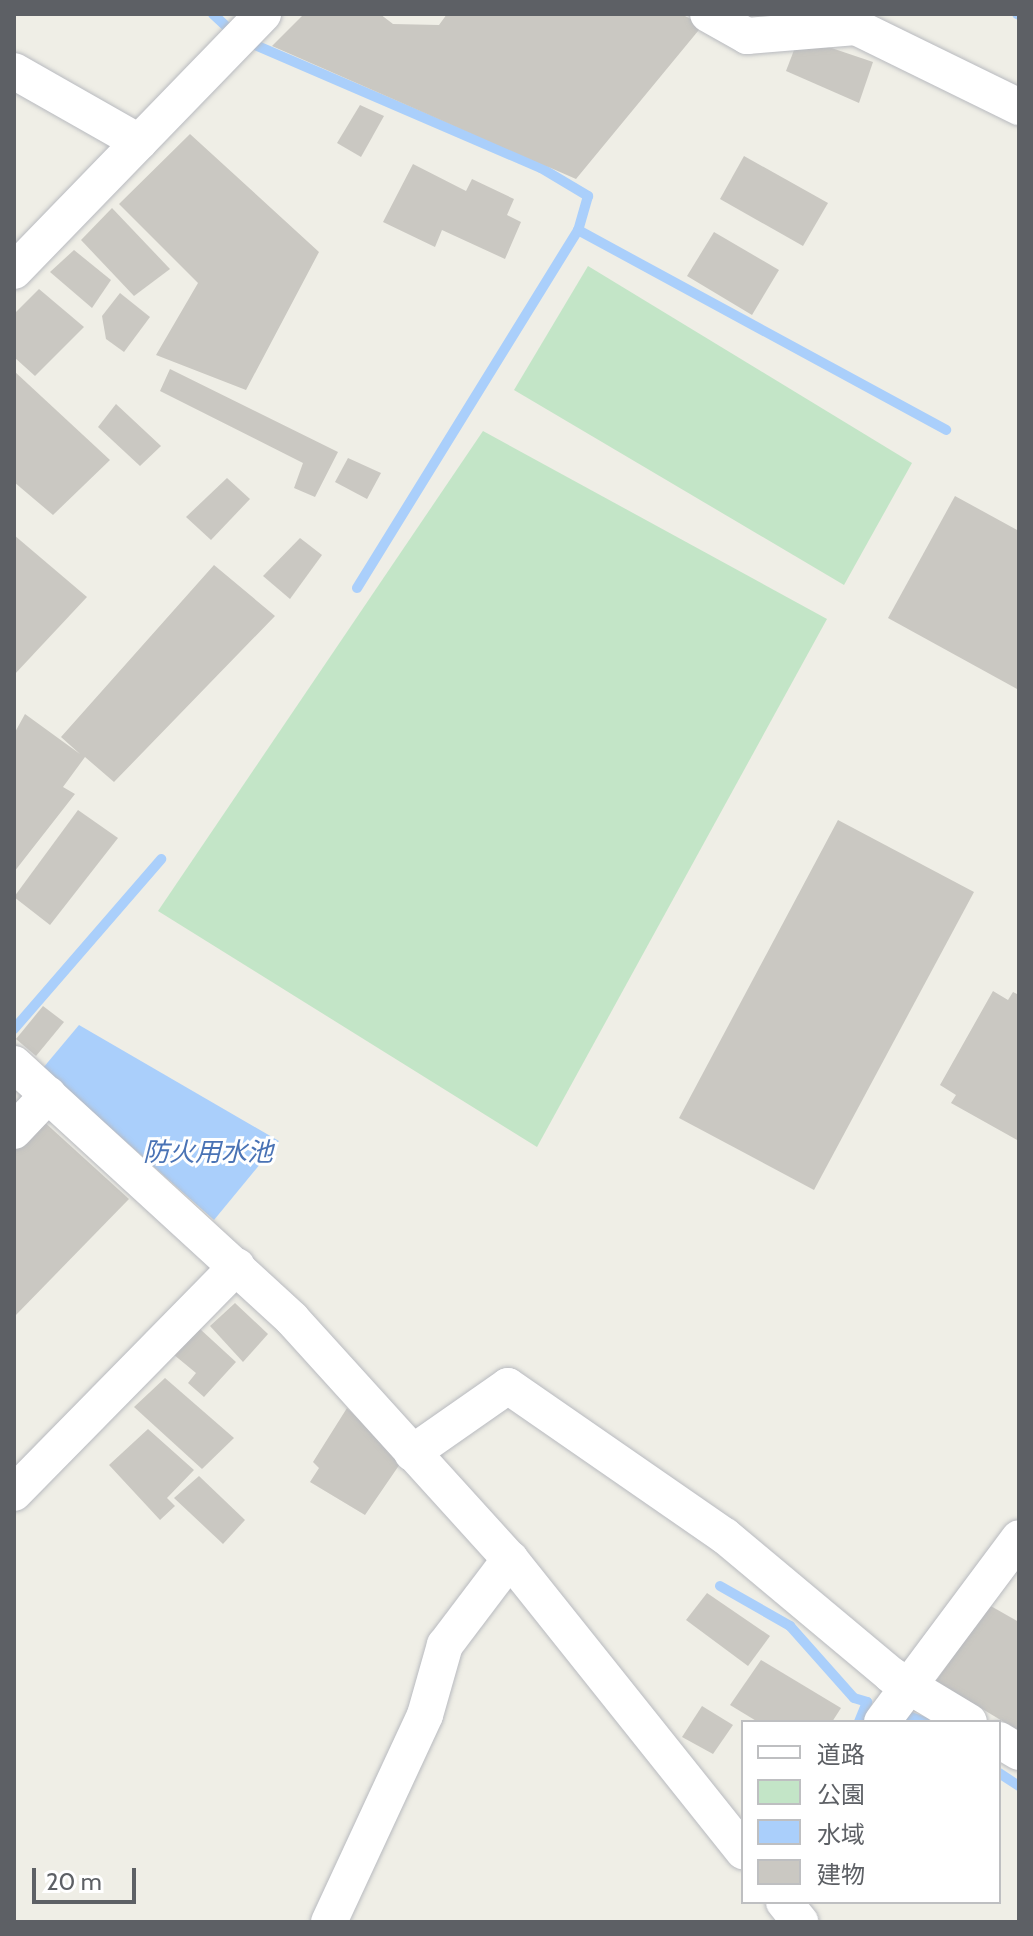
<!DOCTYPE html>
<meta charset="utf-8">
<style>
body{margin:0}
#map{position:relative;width:1033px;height:1936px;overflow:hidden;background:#efeee6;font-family:Cabin,"Noto Sans JP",sans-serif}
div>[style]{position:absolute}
.green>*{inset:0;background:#c3e5c7}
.water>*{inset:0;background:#aacffb}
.stream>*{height:10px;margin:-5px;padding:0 5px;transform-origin:5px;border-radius:5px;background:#aacffb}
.building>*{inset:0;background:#cac8c2}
.roads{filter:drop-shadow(0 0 2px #b8babf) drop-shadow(0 0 2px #b8babf)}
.street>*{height:36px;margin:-18px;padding:0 18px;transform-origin:18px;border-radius:18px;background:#fff}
span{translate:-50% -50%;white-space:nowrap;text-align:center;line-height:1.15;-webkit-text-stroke:6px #fff;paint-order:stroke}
.water-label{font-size:26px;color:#4a73b5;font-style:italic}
.frame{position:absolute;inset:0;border:16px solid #5d6065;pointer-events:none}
.legend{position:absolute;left:741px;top:1720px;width:260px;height:184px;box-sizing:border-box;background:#fff;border:2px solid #bebfc1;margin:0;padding:10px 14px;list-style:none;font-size:24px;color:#5d6065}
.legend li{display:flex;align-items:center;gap:16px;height:40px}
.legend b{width:40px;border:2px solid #bebfc1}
.scale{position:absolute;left:32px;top:1868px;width:104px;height:36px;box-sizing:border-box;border:4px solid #5d6065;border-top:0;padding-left:10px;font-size:24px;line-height:28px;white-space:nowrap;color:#5d6065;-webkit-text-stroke:6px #fff;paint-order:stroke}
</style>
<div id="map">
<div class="green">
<i style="clip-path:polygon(588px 266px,912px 463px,844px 585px,514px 390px)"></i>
<i style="clip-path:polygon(483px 431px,827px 619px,537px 1147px,158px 911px)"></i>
</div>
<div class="water">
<i style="clip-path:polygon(79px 1025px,279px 1141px,214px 1220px,43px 1068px)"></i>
</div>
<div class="stream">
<i style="left:213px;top:14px;width:35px;rotate:43deg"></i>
<i style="left:239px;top:38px;width:329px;rotate:23.3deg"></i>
<i style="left:541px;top:168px;width:55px;rotate:30.8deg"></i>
<i style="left:588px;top:196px;width:35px;rotate:106deg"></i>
<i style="left:1017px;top:14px;width:2px;rotate:27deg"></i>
<i style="left:357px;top:588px;width:421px;rotate:-58.3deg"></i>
<i style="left:578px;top:230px;width:419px;rotate:28.5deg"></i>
<i style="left:14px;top:1029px;width:225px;rotate:-49.1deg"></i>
<i style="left:720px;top:1586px;width:81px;rotate:29.7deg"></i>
<i style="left:790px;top:1626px;width:96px;rotate:48.4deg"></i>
<i style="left:854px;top:1698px;width:14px;rotate:17deg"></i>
<i style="left:867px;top:1702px;width:22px;rotate:112deg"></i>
<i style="left:900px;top:1713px;width:27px;rotate:20deg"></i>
<i style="left:999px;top:1773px;width:24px;rotate:33deg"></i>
</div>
<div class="building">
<i style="clip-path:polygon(304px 14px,380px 14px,393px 24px,439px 25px,447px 14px,681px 14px,703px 25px,576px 179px,272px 46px)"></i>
<i style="clip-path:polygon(799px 37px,873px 62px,859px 103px,786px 71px)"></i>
<i style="clip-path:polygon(360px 105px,384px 116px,361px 157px,337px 143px)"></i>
<i style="clip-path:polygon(190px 134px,319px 252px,246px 390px,156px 355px,198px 283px,119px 204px)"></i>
<i style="clip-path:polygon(744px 156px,828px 203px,803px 246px,720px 199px)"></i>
<i style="clip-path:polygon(413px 164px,466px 191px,472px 179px,514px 199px,507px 215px,521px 222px,505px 259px,442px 230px,435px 247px,383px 222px)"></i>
<i style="clip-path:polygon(112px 208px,170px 269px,134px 296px,81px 240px)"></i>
<i style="clip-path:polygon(714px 232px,779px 270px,752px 315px,687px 276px)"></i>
<i style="clip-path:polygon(74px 250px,111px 280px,92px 308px,50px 272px)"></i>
<i style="clip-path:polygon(39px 289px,84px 327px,35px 376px,14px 357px,14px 314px)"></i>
<i style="clip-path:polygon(120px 293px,150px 317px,124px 352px,106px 339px,102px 316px)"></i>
<i style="clip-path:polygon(170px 369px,338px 452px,315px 497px,294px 488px,303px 463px,160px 391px)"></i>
<i style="clip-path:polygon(14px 371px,110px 460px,53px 515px,14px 482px)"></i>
<i style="clip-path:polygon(116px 404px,161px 446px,140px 466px,98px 427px)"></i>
<i style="clip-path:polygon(348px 458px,381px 473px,367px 499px,335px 482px)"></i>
<i style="clip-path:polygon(227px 478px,250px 499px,211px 540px,186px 517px)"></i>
<i style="clip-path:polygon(955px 496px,1019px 531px,1019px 690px,888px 618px)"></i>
<i style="clip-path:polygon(14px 535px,87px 597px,14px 675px)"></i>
<i style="clip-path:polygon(300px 538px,322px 555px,290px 599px,263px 576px)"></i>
<i style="clip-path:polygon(214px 565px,275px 616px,114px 782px,85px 757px,63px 787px,75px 794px,14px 872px,14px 734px,25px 714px,80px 754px,61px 737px)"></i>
<i style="clip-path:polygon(78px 810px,118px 838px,50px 925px,14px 897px)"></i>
<i style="clip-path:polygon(838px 820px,974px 892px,814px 1190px,679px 1118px)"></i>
<i style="clip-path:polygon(993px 991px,1008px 1000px,1013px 992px,1019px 995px,1019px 1141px,951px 1103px,956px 1095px,940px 1085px)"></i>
<i style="clip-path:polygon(43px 1006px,64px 1022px,36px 1056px,16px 1039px)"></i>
<i style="clip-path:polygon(41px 1119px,129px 1199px,14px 1317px,14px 1148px)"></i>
<i style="clip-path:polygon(235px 1303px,268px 1334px,243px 1362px,210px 1326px)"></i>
<i style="clip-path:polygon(200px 1329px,236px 1362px,204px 1397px,188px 1383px,196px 1373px,173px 1354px)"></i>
<i style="clip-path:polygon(165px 1378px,234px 1438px,202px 1469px,134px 1407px)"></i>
<i style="clip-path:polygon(347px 1408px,402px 1461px,365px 1515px,310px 1482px,319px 1468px,313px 1462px)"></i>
<i style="clip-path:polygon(148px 1429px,194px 1470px,167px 1498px,175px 1506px,160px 1520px,109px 1465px)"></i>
<i style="clip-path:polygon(199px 1476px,245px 1520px,223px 1544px,174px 1498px)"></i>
<i style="clip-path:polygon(707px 1593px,770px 1636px,748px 1666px,686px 1620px)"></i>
<i style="clip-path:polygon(989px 1605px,1019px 1622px,1019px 1731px,936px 1681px)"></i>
<i style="clip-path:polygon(761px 1660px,841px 1708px,832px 1722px,758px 1722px,730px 1705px)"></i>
<i style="clip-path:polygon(702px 1706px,733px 1725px,713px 1754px,682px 1737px)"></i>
</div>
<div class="roads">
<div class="street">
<i style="left:708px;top:14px;width:45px;rotate:29.4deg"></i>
<i style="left:747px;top:36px;width:109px;rotate:-4.7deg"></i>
<i style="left:856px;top:27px;width:182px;rotate:26.1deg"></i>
<i style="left:14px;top:71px;width:144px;rotate:29.6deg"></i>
<i style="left:14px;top:271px;width:358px;rotate:-45.9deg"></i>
<i style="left:14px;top:1064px;width:377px;rotate:42.5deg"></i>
<i style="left:292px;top:1319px;width:324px;rotate:47.8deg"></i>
<i style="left:510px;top:1559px;width:374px;rotate:51.4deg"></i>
<i style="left:14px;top:1131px;width:50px;rotate:-46.6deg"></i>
<i style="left:412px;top:1453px;width:117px;rotate:-34.9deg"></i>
<i style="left:508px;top:1386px;width:264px;rotate:34.7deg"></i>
<i style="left:725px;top:1536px;width:217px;rotate:39.9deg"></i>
<i style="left:891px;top:1675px;width:91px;rotate:31.1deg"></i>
<i style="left:14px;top:1493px;width:318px;rotate:-45.5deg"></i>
<i style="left:882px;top:1722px;width:229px;rotate:-53.3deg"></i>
<i style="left:999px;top:1740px;width:23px;rotate:31deg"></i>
<i style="left:784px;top:1902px;width:26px;rotate:51deg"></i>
<i style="left:329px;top:1922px;width:228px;rotate:-65.1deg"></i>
<i style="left:425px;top:1715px;width:73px;rotate:-74.1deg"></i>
<i style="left:445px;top:1645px;width:108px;rotate:-52.9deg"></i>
</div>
</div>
<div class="water-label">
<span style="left:208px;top:1153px">防火用水池</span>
</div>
<div class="frame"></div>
<ul class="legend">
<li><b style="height:10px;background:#fff"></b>道路</li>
<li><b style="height:22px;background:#c3e5c7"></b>公園</li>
<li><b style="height:22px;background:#aacffb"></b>水域</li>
<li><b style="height:22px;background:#cac8c2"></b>建物</li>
</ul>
<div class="scale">20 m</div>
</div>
